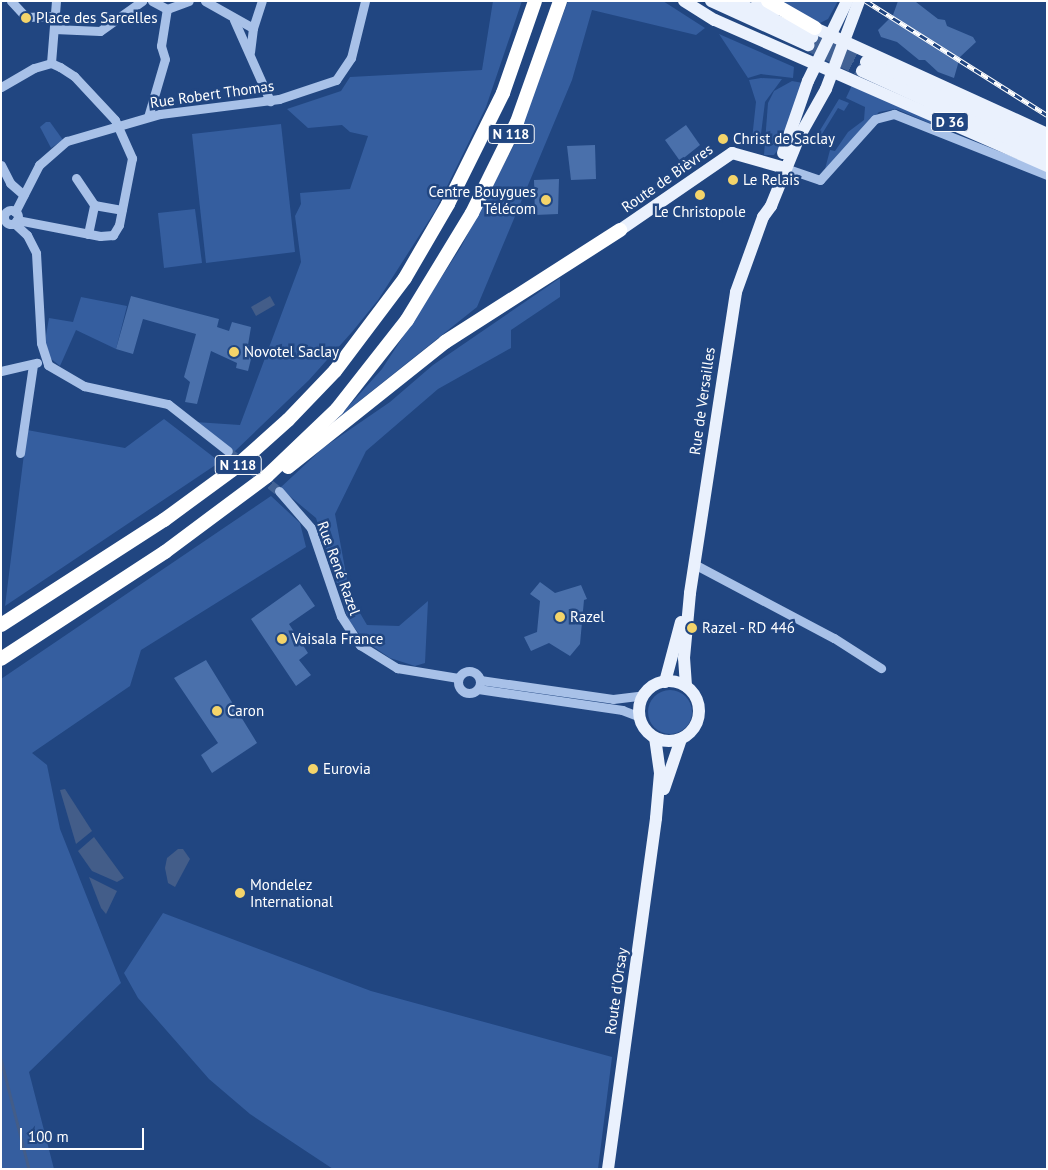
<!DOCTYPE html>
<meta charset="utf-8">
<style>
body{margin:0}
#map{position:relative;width:1048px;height:1170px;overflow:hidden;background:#214681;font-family:"PT Sans",sans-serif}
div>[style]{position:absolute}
.green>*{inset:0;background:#355e9f}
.round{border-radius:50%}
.water>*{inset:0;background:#435d89}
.stream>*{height:2.5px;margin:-1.25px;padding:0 1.25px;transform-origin:1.25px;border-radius:1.25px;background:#435d89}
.building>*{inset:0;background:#4a70ab}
.minor-tunnel>*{height:9px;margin-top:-4.5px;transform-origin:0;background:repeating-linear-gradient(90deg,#426294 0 9px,transparent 0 13.5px)}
.major-tunnel>*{height:12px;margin-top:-6px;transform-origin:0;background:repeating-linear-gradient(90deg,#426294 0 12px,transparent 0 18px)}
.minor>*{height:9px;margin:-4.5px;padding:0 4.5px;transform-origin:4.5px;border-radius:4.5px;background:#a8c1e8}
.minor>.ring{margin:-4.5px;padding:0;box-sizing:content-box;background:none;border:9px solid #a8c1e8;border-radius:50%}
.major>*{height:12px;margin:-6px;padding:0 6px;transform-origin:6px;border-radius:6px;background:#eaf1fd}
.major>.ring{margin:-6px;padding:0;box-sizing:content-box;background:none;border:12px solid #eaf1fd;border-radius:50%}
.highway>*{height:14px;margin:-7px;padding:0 7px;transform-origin:7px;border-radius:7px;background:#fff}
.rail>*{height:4.5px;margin-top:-2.25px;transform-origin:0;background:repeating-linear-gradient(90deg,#214681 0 8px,#fff 0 16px);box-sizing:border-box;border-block:1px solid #fff}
.dots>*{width:14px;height:14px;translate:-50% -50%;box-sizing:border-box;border:2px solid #214681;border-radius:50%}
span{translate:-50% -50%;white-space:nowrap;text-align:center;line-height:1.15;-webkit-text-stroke:5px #214681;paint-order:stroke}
.shield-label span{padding:1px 4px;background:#214681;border:1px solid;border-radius:4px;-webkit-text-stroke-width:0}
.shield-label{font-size:14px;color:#fff;font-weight:700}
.poi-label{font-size:15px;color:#fff}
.left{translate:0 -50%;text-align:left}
.right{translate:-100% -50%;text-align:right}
.street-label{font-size:15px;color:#fff}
.frame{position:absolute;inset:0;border:2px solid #fff;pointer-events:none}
.scale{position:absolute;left:20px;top:1128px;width:124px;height:22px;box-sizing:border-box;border:2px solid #fff;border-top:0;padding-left:6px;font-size:15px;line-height:18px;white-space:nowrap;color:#fff;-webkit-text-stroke:4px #214681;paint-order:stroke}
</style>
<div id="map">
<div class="green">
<i style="clip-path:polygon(493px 1px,522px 1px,486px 107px,435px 211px,378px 300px,352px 332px,309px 380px,234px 452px,195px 422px,240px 425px,301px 262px,295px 216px,301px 204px,300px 193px,350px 189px,368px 136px,350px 132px,342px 125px,308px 128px,287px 109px,341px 91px,350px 77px,482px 70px)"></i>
<i style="clip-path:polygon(568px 1px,663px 1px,705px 28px,696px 35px,592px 10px,572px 80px,477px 307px,338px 418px,382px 369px,461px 247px,514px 145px)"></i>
<i style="clip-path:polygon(776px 1px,838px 1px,828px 19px,820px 23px)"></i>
<i style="clip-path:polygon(719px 34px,794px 67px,793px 78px,761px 74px,748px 78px)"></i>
<i style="clip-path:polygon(761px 78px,782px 79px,765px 102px,760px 142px,752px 139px,756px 102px,749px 80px)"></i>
<i style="clip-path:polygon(792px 81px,803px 83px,780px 147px,774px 155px,764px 155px,768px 103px,774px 91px)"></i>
<i style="clip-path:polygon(853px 83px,943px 123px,941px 128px,896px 109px,879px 112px,825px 169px,830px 150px,835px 151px,848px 132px,864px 120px,865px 107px,846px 98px)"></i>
<i style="clip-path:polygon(839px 99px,849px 103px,844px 111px,838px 108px,822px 134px,819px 132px)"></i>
<i style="clip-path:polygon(46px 122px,50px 122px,63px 140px,51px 148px,40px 127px)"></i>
<i style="clip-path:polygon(281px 124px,295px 252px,206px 263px,192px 134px)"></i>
<i style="clip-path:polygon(195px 209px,202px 263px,164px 268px,158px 213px)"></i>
<i style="clip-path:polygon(560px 278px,560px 297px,511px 330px,511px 348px,438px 389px,366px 451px,335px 514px,350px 596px,367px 625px,399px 626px,428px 601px,425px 663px,415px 666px,390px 658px,365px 641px,349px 621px,316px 518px,280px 488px,323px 448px,390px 402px,433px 365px)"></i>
<i style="clip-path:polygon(81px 297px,127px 306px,116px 349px,76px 330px,60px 366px,50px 358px,45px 341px,49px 318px,73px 322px)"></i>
<i style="clip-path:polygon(164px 419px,220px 462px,5px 606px,27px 430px,125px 448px)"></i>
<i style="clip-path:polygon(271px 496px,300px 523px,306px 547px,141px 650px,130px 686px,32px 753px,47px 765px,60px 829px,121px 983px,29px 1072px,54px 1169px,1px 1169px,1px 679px)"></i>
<i class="round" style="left:648px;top:690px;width:44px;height:44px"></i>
<i style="clip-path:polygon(163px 913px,371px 991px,612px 1057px,598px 1169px,333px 1169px,250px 1114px,209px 1079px,138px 998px,124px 973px)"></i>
</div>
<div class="water">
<i style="clip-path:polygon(270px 296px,275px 305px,256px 316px,251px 307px)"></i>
<i style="clip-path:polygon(65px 789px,92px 831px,76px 844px,60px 790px)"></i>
<i style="clip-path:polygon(94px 837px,124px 878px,117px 882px,92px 871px,78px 851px)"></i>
<i style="clip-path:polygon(178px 849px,183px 849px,190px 859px,175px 887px,168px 883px,165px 868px,167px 858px)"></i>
<i style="clip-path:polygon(89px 877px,117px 891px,106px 914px,101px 908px)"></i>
</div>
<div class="stream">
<i style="left:1px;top:1059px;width:114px;rotate:75.7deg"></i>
</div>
<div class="building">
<i style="clip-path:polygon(898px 1px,916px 2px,938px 19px,945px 20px,947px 26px,973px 37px,976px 42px,960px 57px,954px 78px,938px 72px,925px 60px,919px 60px,897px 42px,881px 37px,878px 30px,893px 15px)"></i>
<i style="clip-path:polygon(686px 125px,700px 145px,680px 161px,665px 140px)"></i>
<i style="clip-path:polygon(595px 145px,596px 179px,571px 180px,567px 146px)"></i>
<i style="clip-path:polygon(559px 179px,558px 214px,535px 215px,534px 180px)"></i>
<i style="clip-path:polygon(131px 296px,219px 319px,217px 327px,229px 331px,232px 322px,251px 327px,248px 345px,254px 347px,248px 371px,236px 368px,237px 363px,211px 351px,197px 404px,185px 402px,190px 382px,184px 377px,196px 334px,143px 319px,133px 354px,116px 349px)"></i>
<i style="clip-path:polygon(540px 582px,555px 593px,581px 585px,587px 599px,584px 600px,580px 644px,570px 656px,549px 643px,531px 651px,524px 637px,537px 632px,540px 601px,530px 594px)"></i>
<i style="clip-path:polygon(300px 584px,315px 606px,289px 624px,308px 653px,299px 660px,311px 675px,296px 686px,251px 619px)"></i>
<i style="clip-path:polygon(206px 660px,257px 743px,212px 773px,201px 755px,218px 743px,174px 678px)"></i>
</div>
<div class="minor-tunnel">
<i style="left:228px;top:451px;width:65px;rotate:38.1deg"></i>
</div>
<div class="major-tunnel">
<i style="left:812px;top:37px;width:60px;rotate:24.8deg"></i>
<i style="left:808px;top:45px;width:60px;rotate:25.7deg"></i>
</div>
<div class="minor">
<i style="left:11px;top:1px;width:22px;rotate:47deg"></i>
<i style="left:26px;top:17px;width:29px;rotate:-2deg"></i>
<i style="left:152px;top:1px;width:17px;rotate:28deg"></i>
<i style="left:167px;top:9px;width:23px;rotate:-20deg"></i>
<i style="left:205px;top:1px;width:55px;rotate:29.4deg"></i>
<i style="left:253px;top:28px;width:24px;rotate:97deg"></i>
<i style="left:234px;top:20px;width:89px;rotate:66deg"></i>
<i style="left:253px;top:28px;width:28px;rotate:-72deg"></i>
<i style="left:54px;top:29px;width:46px;rotate:2.5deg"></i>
<i style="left:100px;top:31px;width:52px;rotate:-35.5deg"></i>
<i style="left:51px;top:63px;width:62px;rotate:-85.4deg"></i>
<i style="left:1px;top:87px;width:38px;rotate:-30deg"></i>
<i style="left:34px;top:68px;width:18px;rotate:-16deg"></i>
<i style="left:51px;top:63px;width:10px;rotate:24deg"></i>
<i style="left:60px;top:67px;width:17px;rotate:33deg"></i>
<i style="left:74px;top:76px;width:60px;rotate:47deg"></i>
<i style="left:115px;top:120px;width:42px;rotate:65.9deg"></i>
<i style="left:132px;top:158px;width:68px;rotate:101deg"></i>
<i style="left:119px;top:225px;width:12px;rotate:121deg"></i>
<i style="left:113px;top:235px;width:13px;rotate:176deg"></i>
<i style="left:100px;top:236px;width:85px;rotate:-169.1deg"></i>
<i style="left:148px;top:117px;width:60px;rotate:-73.7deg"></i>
<i style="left:165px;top:59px;width:14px;rotate:-107deg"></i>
<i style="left:161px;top:46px;width:37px;rotate:-81deg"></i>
<i style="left:1px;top:165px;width:20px;rotate:63deg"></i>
<i style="left:10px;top:183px;width:18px;rotate:41deg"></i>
<i style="left:785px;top:168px;width:37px;rotate:19deg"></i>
<i style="left:820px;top:180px;width:82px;rotate:-48deg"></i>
<i style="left:875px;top:119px;width:20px;rotate:-15deg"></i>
<i style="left:894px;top:114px;width:165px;rotate:21.7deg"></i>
<i style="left:76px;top:178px;width:32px;rotate:56deg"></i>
<i class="ring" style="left:4px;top:210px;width:5px;height:5px"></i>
<i style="left:15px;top:212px;width:53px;rotate:-62.9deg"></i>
<i style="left:39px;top:165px;width:37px;rotate:-41deg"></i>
<i style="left:67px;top:141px;width:97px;rotate:-16.2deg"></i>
<i style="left:160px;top:114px;width:120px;rotate:-7.2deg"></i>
<i style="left:279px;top:99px;width:60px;rotate:-18.4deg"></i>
<i style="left:336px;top:80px;width:27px;rotate:-56deg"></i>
<i style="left:351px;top:58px;width:59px;rotate:-76.2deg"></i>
<i style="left:14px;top:223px;width:18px;rotate:43deg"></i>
<i style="left:27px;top:235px;width:20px;rotate:63deg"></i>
<i style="left:36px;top:253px;width:90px;rotate:86.8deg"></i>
<i style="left:41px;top:343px;width:23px;rotate:72deg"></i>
<i style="left:48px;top:365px;width:42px;rotate:30.3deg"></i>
<i style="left:84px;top:386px;width:86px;rotate:12.1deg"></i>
<i style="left:168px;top:404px;width:76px;rotate:38.1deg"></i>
<i style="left:88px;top:234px;width:30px;rotate:-78deg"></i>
<i style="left:94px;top:205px;width:28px;rotate:10deg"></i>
<i style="left:1px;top:371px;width:37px;rotate:-13deg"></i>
<i style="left:20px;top:453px;width:89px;rotate:-81.6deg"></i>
<i style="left:279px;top:491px;width:49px;rotate:49.1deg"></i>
<i style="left:311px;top:528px;width:93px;rotate:71.2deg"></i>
<i style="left:341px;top:616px;width:35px;rotate:57deg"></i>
<i style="left:360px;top:645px;width:44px;rotate:31.9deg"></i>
<i style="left:397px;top:668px;width:62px;rotate:9.3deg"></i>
<i style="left:694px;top:564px;width:158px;rotate:27.9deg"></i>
<i style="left:834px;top:638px;width:56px;rotate:32.6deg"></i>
<i class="ring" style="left:458px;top:671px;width:13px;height:13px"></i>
<i style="left:480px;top:680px;width:134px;rotate:8.1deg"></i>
<i style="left:613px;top:699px;width:31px;rotate:-7deg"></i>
<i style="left:478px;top:689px;width:146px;rotate:8.3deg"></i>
<i style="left:622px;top:710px;width:19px;rotate:21deg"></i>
</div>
<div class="major">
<i style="left:684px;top:1px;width:36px;rotate:32deg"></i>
<i style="left:715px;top:20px;width:363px;rotate:23.7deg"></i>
<i style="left:711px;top:1px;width:107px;rotate:24.4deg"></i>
<i style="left:733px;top:1px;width:87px;rotate:24.5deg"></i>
<i style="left:757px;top:1px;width:21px;rotate:25deg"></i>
<i style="left:806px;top:24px;width:265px;rotate:24.5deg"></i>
<i style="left:866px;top:62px;width:200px;rotate:24.9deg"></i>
<i style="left:862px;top:71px;width:204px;rotate:24.7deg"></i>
<i style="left:783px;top:153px;width:76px;rotate:-70.9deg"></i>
<i style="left:808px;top:81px;width:89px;rotate:-64deg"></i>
<i style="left:620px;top:230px;width:136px;rotate:-34.5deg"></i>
<i style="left:732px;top:153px;width:55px;rotate:15.8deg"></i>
<i class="ring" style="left:639px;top:681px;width:48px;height:48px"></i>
<i style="left:665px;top:682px;width:62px;rotate:-75.1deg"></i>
<i style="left:686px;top:686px;width:28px;rotate:-94deg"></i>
<i style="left:684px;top:658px;width:65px;rotate:-84.7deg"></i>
<i style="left:690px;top:593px;width:304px;rotate:-81.3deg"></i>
<i style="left:736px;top:292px;width:80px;rotate:-70.2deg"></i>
<i style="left:763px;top:217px;width:14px;rotate:-54deg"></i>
<i style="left:771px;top:206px;width:74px;rotate:-67.9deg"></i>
<i style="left:799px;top:137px;width:55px;rotate:-60.6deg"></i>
<i style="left:826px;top:89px;width:94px;rotate:-69.4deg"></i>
<i style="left:664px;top:789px;width:53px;rotate:-71.2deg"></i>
<i style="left:608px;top:1169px;width:354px;rotate:-82.2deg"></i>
<i style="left:656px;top:818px;width:45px;rotate:-84.9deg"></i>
<i style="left:660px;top:773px;width:35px;rotate:-98deg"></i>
</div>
<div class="highway">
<i style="left:768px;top:1px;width:54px;rotate:29.9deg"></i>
<i style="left:288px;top:467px;width:201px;rotate:-38.5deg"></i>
<i style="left:445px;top:342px;width:208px;rotate:-32.6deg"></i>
<i style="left:1px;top:625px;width:194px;rotate:-32.8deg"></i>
<i style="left:164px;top:520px;width:84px;rotate:-36.3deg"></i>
<i style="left:232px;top:470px;width:75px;rotate:-41.8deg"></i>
<i style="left:288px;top:420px;width:68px;rotate:-46.2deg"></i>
<i style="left:335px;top:371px;width:116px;rotate:-53deg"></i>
<i style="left:405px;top:278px;width:86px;rotate:-59.8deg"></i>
<i style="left:448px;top:204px;width:124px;rotate:-63.6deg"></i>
<i style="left:503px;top:93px;width:97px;rotate:-70.8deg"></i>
<i style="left:1px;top:659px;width:196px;rotate:-33.1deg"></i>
<i style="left:165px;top:552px;width:127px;rotate:-36.7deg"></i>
<i style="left:267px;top:476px;width:97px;rotate:-43.7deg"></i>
<i style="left:337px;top:409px;width:113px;rotate:-51.8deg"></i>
<i style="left:407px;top:320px;width:125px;rotate:-58.7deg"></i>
<i style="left:472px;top:213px;width:102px;rotate:-63.7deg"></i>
<i style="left:517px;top:122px;width:128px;rotate:-70.4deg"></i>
</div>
<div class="rail">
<i style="left:866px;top:1px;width:214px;rotate:32.2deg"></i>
</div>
<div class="dots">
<i style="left:26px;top:18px;background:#f4d46a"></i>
<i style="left:723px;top:139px;background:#f4d46a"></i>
<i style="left:733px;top:180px;background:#f4d46a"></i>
<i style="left:700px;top:195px;background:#f4d46a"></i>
<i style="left:546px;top:200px;background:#f4d46a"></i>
<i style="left:234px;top:352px;background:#f4d46a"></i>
<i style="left:560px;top:617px;background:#f4d46a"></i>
<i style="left:692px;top:628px;background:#f4d46a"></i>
<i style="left:282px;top:639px;background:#f4d46a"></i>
<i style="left:217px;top:711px;background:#f4d46a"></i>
<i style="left:313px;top:769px;background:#f4d46a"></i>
<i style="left:240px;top:893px;background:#f4d46a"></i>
</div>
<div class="shield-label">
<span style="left:950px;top:122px">D 36</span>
<span style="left:511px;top:134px">N 118</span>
<span style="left:238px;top:465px">N 118</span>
</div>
<div class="poi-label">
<span class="left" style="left:36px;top:18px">Place des Sarcelles</span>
<span class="left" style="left:733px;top:139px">Christ de Saclay</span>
<span class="left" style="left:743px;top:180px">Le Relais</span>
<span class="right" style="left:536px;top:200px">Centre Bouygues<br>Télécom</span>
<span style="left:700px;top:212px">Le Christopole</span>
<span class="left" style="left:244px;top:352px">Novotel Saclay</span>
<span class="left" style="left:570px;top:617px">Razel</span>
<span class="left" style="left:702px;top:628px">Razel - RD 446</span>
<span class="left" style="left:292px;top:639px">Vaisala France</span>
<span class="left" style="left:227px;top:711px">Caron</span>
<span class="left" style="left:323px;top:769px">Eurovia</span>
<span class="left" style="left:250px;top:893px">Mondelez<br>International</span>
</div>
<div class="street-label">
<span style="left:212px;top:94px;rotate:-8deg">Rue Robert Thomas</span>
<span style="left:667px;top:178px;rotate:-35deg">Route de Bièvres</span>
<span style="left:702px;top:401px;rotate:-82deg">Rue de Versailles</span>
<span style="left:339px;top:568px;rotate:70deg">Rue René Razel</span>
<span style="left:616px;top:991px;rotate:-82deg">Route d'Orsay</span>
</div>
<div class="frame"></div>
<div class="scale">100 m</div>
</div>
